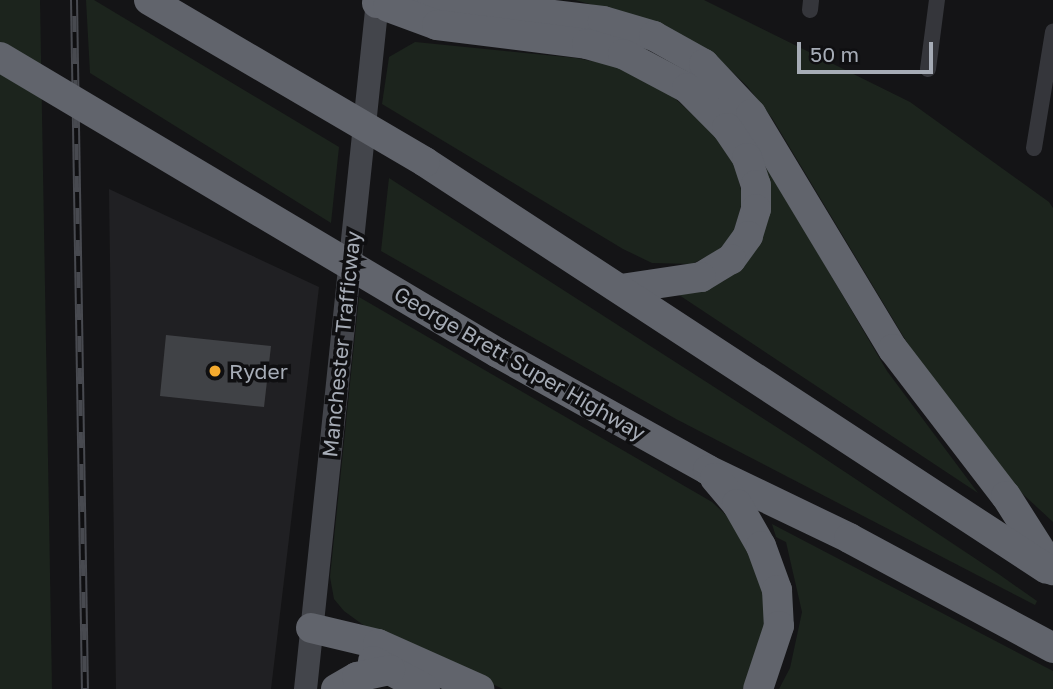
<!DOCTYPE html>
<style>
body{margin:0}
#map{position:relative;width:1053px;height:689px;overflow:hidden;background:#141416;font-family:"Golos Text",sans-serif}
div>[style]{position:absolute}
.built>*{inset:0;background:#202023}
.green>*{inset:0;background:#1c241d}
.building>*{inset:0;background:#404246}
.street>*{height:16px;margin:-8px;padding:0 8px;transform-origin:8px;border-radius:8px;background:#35363b}
.secondary>*{height:23px;margin:-11.5px;padding:0 11.5px;transform-origin:11.5px;border-radius:11.5px;background:#43454b}
.highway>*{height:30px;margin:-15px;padding:0 15px;transform-origin:15px;border-radius:15px;background:#61646c}
.rail>*{height:8px;margin-top:-4px;transform-origin:0;background:repeating-linear-gradient(90deg,#0f0f11 0 16px,#484a50 0 32px);box-sizing:border-box;border-block:2px solid #484a50}
.highway-bridge>*{height:30px;margin:-15px;padding:0 15px;transform-origin:15px;border-radius:15px;background:#61646c}
.dots>*{width:19px;height:19px;translate:-50% -50%;box-sizing:border-box;border:4px solid #0f0f11;border-radius:50%}
span{translate:-50% -50%;white-space:nowrap;text-align:center;line-height:1.15;-webkit-text-stroke:7px #0f0f11;paint-order:stroke}
.street-label{font-size:21px;color:#a6acb6}
.poi-label{font-size:21px;color:#a6acb6}
.left{translate:0 -50%;text-align:left}
.scale{position:absolute;left:797px;top:42px;width:136px;height:32px;box-sizing:border-box;border:4px solid #a6acb6;border-top:0;padding-left:9px;font-size:21px;line-height:24px;white-space:nowrap;color:#a6acb6;-webkit-text-stroke:5px #0f0f11;paint-order:stroke}
</style>
<div id="map">
<div class="built">
<i style="clip-path:polygon(109px 189px,319px 287px,271px 689px,116px 689px)"></i>
</div>
<div class="green">
<i style="clip-path:polygon(0 0,40px 0,52px 689px,0 689px)"></i>
<i style="clip-path:polygon(86px 0,94px 0,339px 147px,331px 223px,90px 73px)"></i>
<i style="clip-path:polygon(575px 0,704px 0,910px 102px,1049px 202px,1053px 208px,1053px 522px,1011px 483px,935px 389px,772px 118px,747px 86px,722px 62px,652px 21px)"></i>
<i style="clip-path:polygon(415px 42px,576px 58px,612px 65px,668px 92px,716px 136px,735px 164px,743px 199px,733px 234px,721px 249px,692px 264px,652px 263px,623px 249px,382px 104px,389px 57px)"></i>
<i style="clip-path:polygon(764px 161px,887px 371px,978px 493px,679px 295px,724px 281px,742px 266px,770px 190px)"></i>
<i style="clip-path:polygon(389px 178px,806px 446px,1000px 575px,1037px 601px,1035px 605px,676px 419px,381px 251px)"></i>
<i style="clip-path:polygon(359px 297px,712px 502px,738px 526px,771px 606px,743px 689px,503px 689px,366px 627px,344px 611px,334px 599px,330px 577px)"></i>
<i style="clip-path:polygon(772px 524px,1053px 671px,1053px 689px,779px 689px,790px 668px,802px 612px,786px 542px,776px 537px)"></i>
</div>
<div class="building">
<i style="clip-path:polygon(166px 335px,271px 346px,264px 407px,160px 396px)"></i>
</div>
<div class="street">
<i style="left:810px;top:10px;width:10px;rotate:-84deg"></i>
<i style="left:928px;top:69px;width:70px;rotate:-82.6deg"></i>
<i style="left:1034px;top:148px;width:118px;rotate:-80.7deg"></i>
</div>
<div class="secondary">
<i style="left:305px;top:689px;width:693px;rotate:-84.03deg"></i>
</div>
<div class="highway">
<i style="left:377px;top:3px;width:55px;rotate:-3.1deg"></i>
<i style="left:432px;top:0;width:172px;rotate:7deg"></i>
<i style="left:603px;top:21px;width:53px;rotate:16.4deg"></i>
<i style="left:654px;top:36px;width:57px;rotate:29.2deg"></i>
<i style="left:704px;top:64px;width:69px;rotate:46.8deg"></i>
<i style="left:751px;top:114px;width:275px;rotate:58.9deg"></i>
<i style="left:893px;top:349px;width:185px;rotate:52.5deg"></i>
<i style="left:1006px;top:496px;width:88px;rotate:57.6deg"></i>
<i style="left:388px;top:7px;width:52px;rotate:20.2deg"></i>
<i style="left:437px;top:25px;width:151px;rotate:7.2deg"></i>
<i style="left:587px;top:44px;width:37px;rotate:16deg"></i>
<i style="left:623px;top:54px;width:72px;rotate:28deg"></i>
<i style="left:687px;top:88px;width:57px;rotate:45deg"></i>
<i style="left:727px;top:128px;width:36px;rotate:56deg"></i>
<i style="left:747px;top:158px;width:28px;rotate:72deg"></i>
<i style="left:756px;top:185px;width:24px;rotate:90deg"></i>
<i style="left:756px;top:209px;width:28px;rotate:107deg"></i>
<i style="left:748px;top:236px;width:29px;rotate:126deg"></i>
<i style="left:731px;top:259px;width:35px;rotate:149deg"></i>
<i style="left:701px;top:277px;width:81px;rotate:171.5deg"></i>
<i style="left:425px;top:162px;width:743px;rotate:33.2deg"></i>
<i style="left:498px;top:353px;width:240px;rotate:29.1deg"></i>
<i style="left:708px;top:470px;width:157px;rotate:25.7deg"></i>
<i style="left:849px;top:538px;width:232px;rotate:28.3deg"></i>
<i style="left:715px;top:478px;width:34px;rotate:50deg"></i>
<i style="left:737px;top:504px;width:48px;rotate:60.3deg"></i>
<i style="left:761px;top:546px;width:47px;rotate:70deg"></i>
<i style="left:777px;top:590px;width:36px;rotate:87deg"></i>
<i style="left:779px;top:626px;width:66px;rotate:108.4deg"></i>
<i style="left:311px;top:628px;width:69px;rotate:13.4deg"></i>
<i style="left:378px;top:644px;width:111px;rotate:24deg"></i>
<i style="left:373px;top:661px;width:59px;rotate:28.3deg"></i>
<i style="left:336px;top:689px;width:24px;rotate:-30deg"></i>
<i style="left:357px;top:677px;width:34px;rotate:-12deg"></i>
</div>
<div class="rail">
<i style="left:74px;top:0;width:689px;rotate:89.09deg"></i>
</div>
<div class="highway-bridge">
<i style="left:149px;top:0;width:320px;rotate:30.4deg"></i>
<i style="left:0;top:57px;width:579px;rotate:30.73deg"></i>
</div>
<div class="dots">
<i style="left:215px;top:371px;background:#f4aa2e"></i>
</div>
<div class="street-label">
<span style="left:341px;top:344px;rotate:-84deg">Manchester Trafficway</span>
<span style="left:520px;top:363px;rotate:30deg">George Brett Super Highway</span>
</div>
<div class="poi-label">
<span class="left" style="left:229px;top:371px">Ryder</span>
</div>
<div class="scale">50 m</div>
</div>
